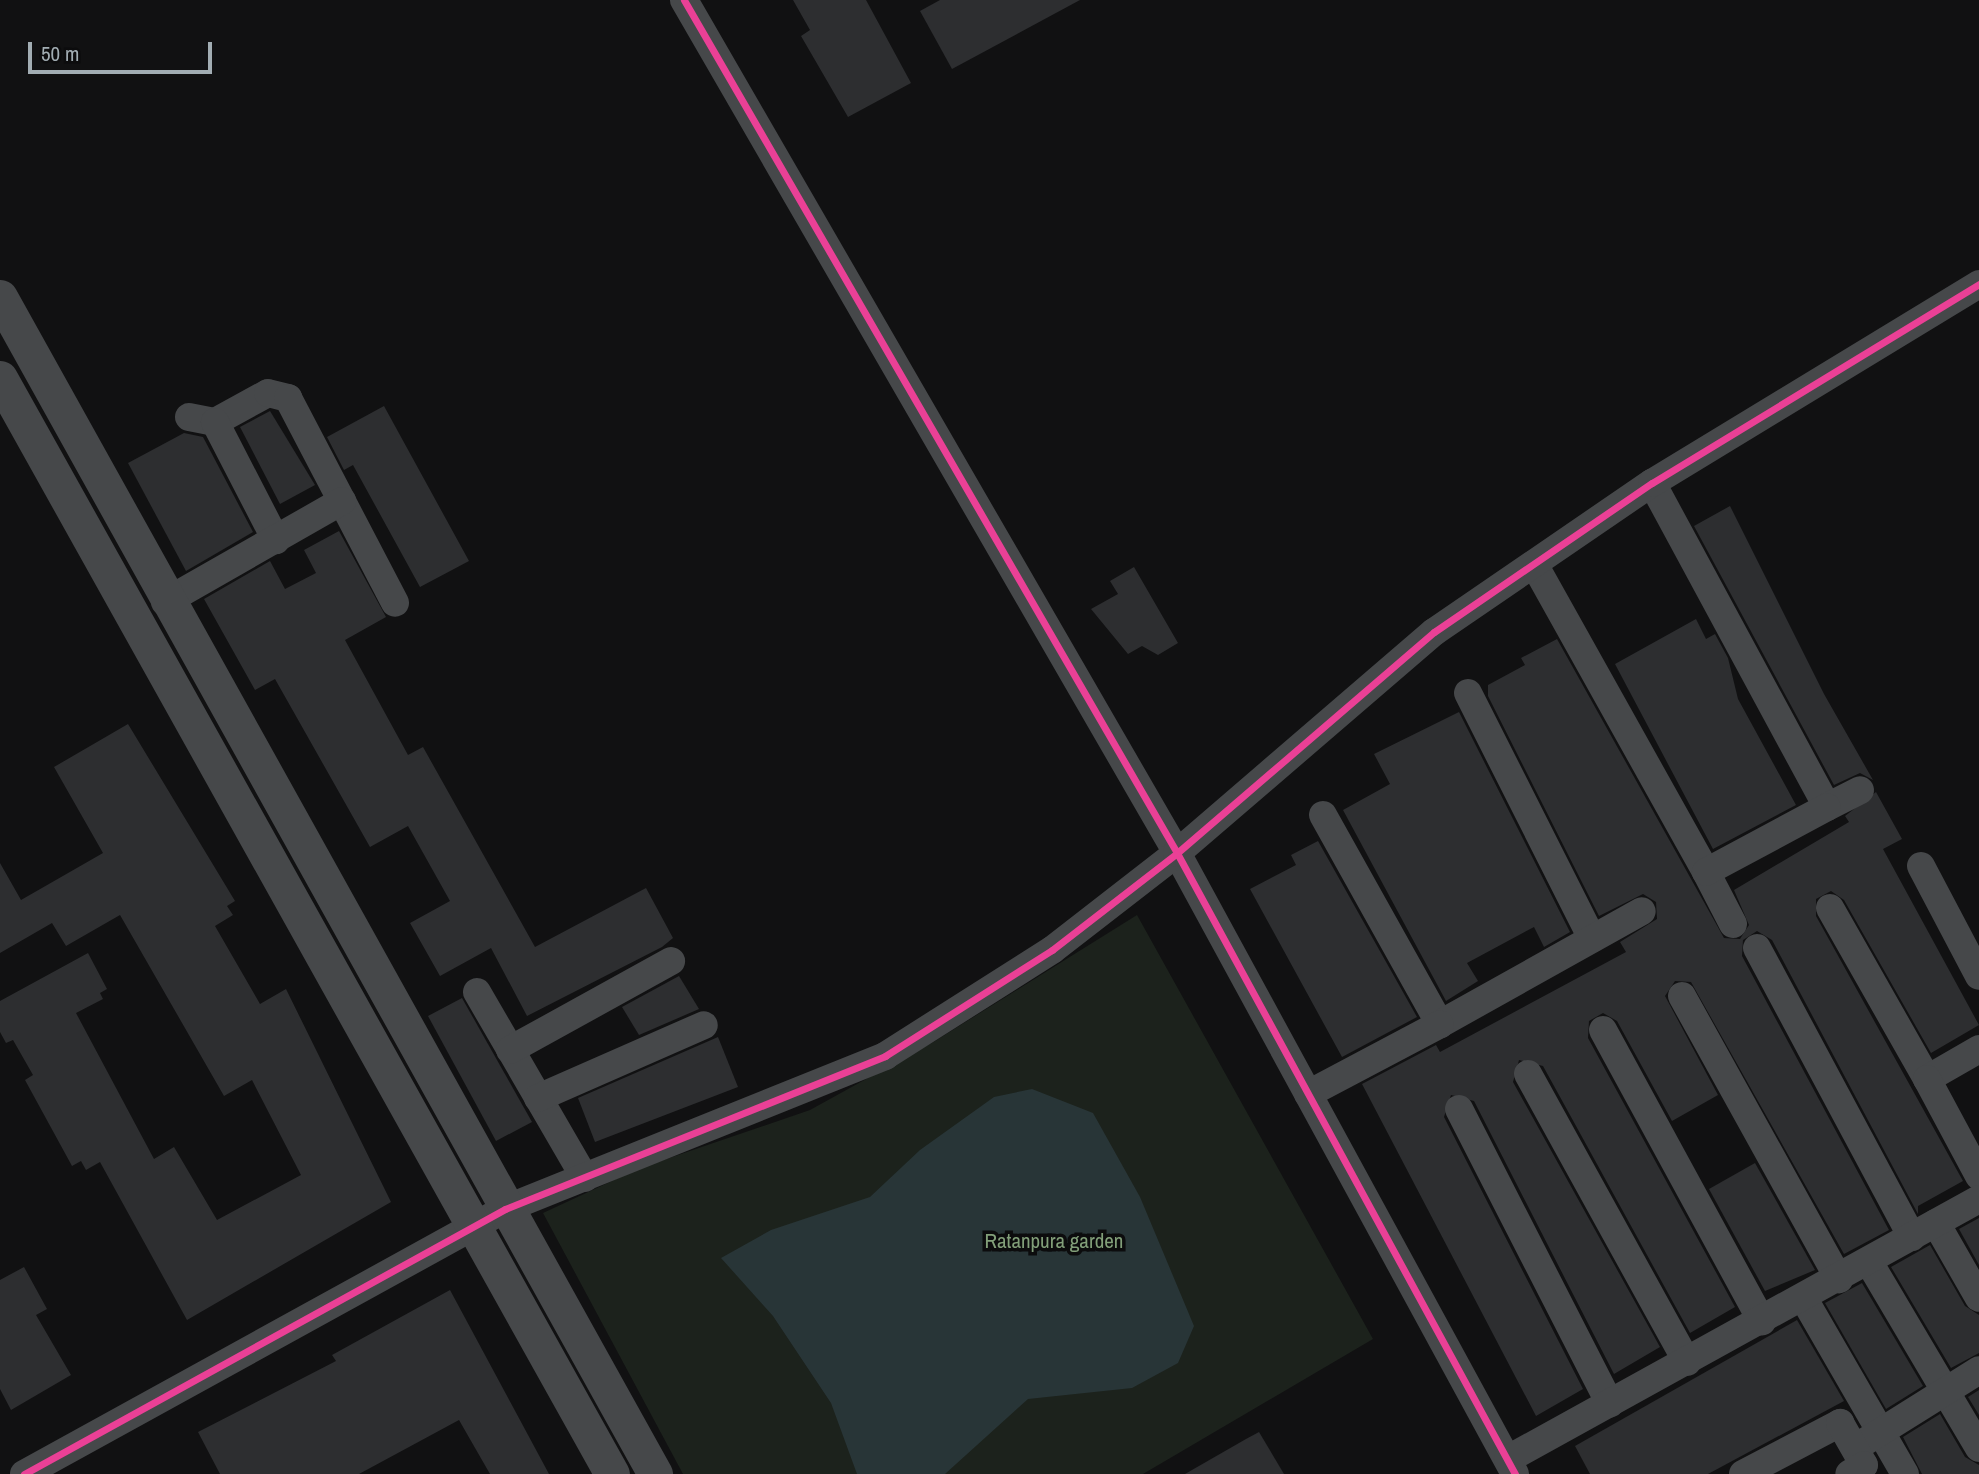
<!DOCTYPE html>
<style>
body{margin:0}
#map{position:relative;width:1979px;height:1474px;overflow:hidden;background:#111112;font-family:"Archivo Narrow",sans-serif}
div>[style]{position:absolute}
.green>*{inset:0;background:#1c221c}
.water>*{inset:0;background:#283537}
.building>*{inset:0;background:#2d2e30}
.minor>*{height:28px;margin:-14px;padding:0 14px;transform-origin:14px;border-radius:14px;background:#46484a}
.tertiary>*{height:35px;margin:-17.5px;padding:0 17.5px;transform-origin:17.5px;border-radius:17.5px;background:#46484a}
.cycleway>*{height:7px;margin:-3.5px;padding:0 3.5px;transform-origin:3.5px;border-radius:3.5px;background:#ea4096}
span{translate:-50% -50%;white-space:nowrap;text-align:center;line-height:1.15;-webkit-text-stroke:7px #0c0c0d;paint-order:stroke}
.park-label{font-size:21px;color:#829f79}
.scale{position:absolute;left:28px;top:42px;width:184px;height:32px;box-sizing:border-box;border:4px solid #a2adb3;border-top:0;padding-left:9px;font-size:21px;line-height:24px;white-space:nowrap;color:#a2adb3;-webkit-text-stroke:5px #0c0c0d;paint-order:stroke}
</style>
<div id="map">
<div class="green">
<i style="clip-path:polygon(1137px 915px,1373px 1339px,1143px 1474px,683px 1474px,543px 1213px,640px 1168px,810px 1110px,935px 1041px)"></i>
</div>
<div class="water">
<i style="clip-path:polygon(1032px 1089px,1093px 1113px,1140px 1197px,1194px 1326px,1178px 1363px,1132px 1388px,1028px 1399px,945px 1474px,857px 1474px,831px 1403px,773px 1316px,721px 1258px,771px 1230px,870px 1197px,920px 1150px,994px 1097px)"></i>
</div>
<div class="building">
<i style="clip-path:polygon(793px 0,866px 0,911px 83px,848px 117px,801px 36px,810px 30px)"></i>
<i style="clip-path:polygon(940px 0,1080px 0,952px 69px,920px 11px)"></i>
<i style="clip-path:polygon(384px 406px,469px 561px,420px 587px,353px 465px,344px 470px,327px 437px)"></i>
<i style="clip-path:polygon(270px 411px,315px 485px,280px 504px,240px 427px)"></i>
<i style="clip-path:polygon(184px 433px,203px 437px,253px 532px,186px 571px,128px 463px)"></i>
<i style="clip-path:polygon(1730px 506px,1824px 694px,1873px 780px,1860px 773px,1834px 785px,1694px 526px)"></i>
<i style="clip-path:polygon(339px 531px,386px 617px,345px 640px,408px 755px,423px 747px,535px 947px,646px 888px,673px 938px,662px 947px,527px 1016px,491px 948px,440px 976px,410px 923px,450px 901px,408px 826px,370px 847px,275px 679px,255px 690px,204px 599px,270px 561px,285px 589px,316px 573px,304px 550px)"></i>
<i style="clip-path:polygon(1134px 567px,1178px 643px,1158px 655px,1142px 646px,1128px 654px,1091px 609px,1118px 594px,1110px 581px)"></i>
<i style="clip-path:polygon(1696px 619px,1706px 639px,1715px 634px,1728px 658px,1738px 699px,1796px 805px,1713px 849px,1615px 664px)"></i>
<i style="clip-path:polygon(1557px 639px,1724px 938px,1740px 939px,1749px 925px,1734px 890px,1849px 822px,1845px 816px,1876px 792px,1902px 839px,1883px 849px,1979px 1025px,1931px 1053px,1844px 900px,1831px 891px,1816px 899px,1816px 916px,1963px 1181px,1918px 1206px,1918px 1214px,1772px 940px,1757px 931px,1743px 940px,1742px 956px,1889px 1230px,1844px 1254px,1691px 982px,1675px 981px,1665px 996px,1718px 1095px,1672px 1121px,1617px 1021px,1603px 1013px,1589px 1021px,1588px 1038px,1735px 1307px,1690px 1333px,1543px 1066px,1519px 1060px,1513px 1082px,1660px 1347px,1614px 1374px,1474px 1101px,1451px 1095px,1444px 1117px,1583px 1389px,1536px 1416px,1362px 1084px,1436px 1045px,1440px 1052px,1626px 952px,1620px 942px,1657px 919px,1656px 902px,1643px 894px,1599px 916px,1488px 696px,1488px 685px,1525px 665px,1521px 658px)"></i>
<i style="clip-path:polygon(1459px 712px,1570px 932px,1544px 947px,1534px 927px,1467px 963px,1478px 981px,1446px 1001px,1343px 810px,1390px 784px,1374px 754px)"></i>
<i style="clip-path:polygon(128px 724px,235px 901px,227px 906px,233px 915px,215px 926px,260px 1004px,286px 989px,391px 1202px,187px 1320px,100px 1162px,86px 1170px,81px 1161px,72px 1166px,25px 1080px,33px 1075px,13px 1040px,6px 1043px,0 1032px,0 1001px,88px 953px,107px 989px,100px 993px,103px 999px,76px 1013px,154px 1159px,174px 1147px,217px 1220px,301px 1175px,252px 1080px,224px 1096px,120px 915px,66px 946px,52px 923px,0 953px,0 863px,21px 900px,103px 853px,54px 767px)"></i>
<i style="clip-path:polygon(1318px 841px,1417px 1017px,1342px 1057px,1250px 889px,1296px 865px,1291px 855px)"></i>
<i style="clip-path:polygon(679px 976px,699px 1009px,639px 1035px,622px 1007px)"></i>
<i style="clip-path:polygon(462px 998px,532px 1122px,496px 1141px,428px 1016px)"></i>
<i style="clip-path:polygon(718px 1037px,738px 1087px,595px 1142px,578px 1098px)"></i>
<i style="clip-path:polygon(1755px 1163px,1815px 1270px,1765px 1291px,1709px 1189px)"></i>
<i style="clip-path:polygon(1979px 1218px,1979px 1265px,1959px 1229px)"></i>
<i style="clip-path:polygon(1930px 1245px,1965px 1306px,1979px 1315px,1979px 1353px,1951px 1368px,1891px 1267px)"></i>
<i style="clip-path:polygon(24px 1267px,47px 1309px,36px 1315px,71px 1375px,11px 1410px,0 1389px,0 1280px)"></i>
<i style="clip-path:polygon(1862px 1283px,1923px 1386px,1886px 1409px,1825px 1303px)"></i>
<i style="clip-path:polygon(450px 1290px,549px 1474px,490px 1474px,459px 1420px,359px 1474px,220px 1474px,198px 1432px,336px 1361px,332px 1355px)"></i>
<i style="clip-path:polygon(1797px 1320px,1844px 1401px,1708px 1474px,1590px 1474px,1575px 1446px)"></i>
<i style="clip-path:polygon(1979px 1390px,1979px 1415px,1968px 1397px)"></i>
<i style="clip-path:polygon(1940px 1414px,1965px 1457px,1979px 1465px,1979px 1474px,1922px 1474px,1903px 1437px)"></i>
<i style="clip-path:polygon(1259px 1432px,1284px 1474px,1185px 1474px,1246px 1439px)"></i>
</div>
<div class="minor">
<i style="left:684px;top:0;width:985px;rotate:59.97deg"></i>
<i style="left:1177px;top:853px;width:707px;rotate:61.44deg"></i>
<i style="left:189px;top:417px;width:26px;rotate:11deg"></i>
<i style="left:215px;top:422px;width:60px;rotate:-28.7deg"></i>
<i style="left:268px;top:393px;width:21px;rotate:14deg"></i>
<i style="left:288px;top:398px;width:231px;rotate:62.4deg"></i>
<i style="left:215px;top:422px;width:133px;rotate:62.7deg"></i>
<i style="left:1652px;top:483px;width:368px;rotate:61.6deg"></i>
<i style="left:1827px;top:807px;width:37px;rotate:-27deg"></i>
<i style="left:1534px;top:564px;width:353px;rotate:60.8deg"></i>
<i style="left:165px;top:602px;width:204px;rotate:-29.7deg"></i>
<i style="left:1468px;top:693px;width:275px;rotate:63.2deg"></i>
<i style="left:1323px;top:815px;width:240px;rotate:60.8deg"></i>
<i style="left:1440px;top:1024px;width:231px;rotate:-29.2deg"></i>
<i style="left:1921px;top:866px;width:124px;rotate:62.2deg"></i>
<i style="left:1830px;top:908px;width:197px;rotate:60.4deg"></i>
<i style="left:1733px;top:924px;width:59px;rotate:-117.4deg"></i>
<i style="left:1706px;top:872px;width:137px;rotate:-28.2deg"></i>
<i style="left:1757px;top:948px;width:328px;rotate:61.8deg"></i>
<i style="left:477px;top:992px;width:215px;rotate:59.9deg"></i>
<i style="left:1682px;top:996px;width:324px;rotate:61deg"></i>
<i style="left:1603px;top:1030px;width:332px;rotate:61.4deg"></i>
<i style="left:1979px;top:1049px;width:60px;rotate:150deg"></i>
<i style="left:1927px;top:1079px;width:110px;rotate:61.8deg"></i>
<i style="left:510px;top:1050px;width:184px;rotate:-28.9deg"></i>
<i style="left:1528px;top:1074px;width:329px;rotate:61.1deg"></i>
<i style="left:1308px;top:1094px;width:149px;rotate:-27.9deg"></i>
<i style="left:538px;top:1098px;width:181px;rotate:-23.7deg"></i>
<i style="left:1459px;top:1109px;width:331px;rotate:62.9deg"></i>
<i style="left:1936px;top:1223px;width:86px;rotate:60.2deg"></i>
<i style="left:1869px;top:1262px;width:216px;rotate:59.4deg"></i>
<i style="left:1804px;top:1299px;width:202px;rotate:60deg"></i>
<i style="left:1866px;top:1441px;width:133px;rotate:-32.1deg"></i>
<i style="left:1508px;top:1459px;width:538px;rotate:-28.9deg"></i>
<i style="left:24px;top:1474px;width:549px;rotate:-28.85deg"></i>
<i style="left:505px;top:1209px;width:410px;rotate:-21.9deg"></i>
<i style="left:885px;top:1056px;width:198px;rotate:-32.4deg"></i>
<i style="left:1052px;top:950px;width:158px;rotate:-37.8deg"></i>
<i style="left:1177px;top:853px;width:339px;rotate:-40.7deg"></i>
<i style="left:1434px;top:632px;width:264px;rotate:-34.4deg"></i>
<i style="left:1652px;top:483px;width:383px;rotate:-31.3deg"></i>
<i style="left:1743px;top:1474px;width:110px;rotate:-27.7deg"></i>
<i style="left:1840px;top:1423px;width:48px;rotate:60.3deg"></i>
<i style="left:1864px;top:1465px;width:17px;rotate:149deg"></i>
</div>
<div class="tertiary">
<i style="left:0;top:297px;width:1347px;rotate:60.9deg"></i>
<i style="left:0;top:378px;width:1255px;rotate:60.82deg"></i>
</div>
<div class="cycleway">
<i style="left:684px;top:0;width:985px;rotate:59.97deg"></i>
<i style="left:1177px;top:853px;width:707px;rotate:61.44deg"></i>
<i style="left:24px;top:1474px;width:549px;rotate:-28.85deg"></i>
<i style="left:505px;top:1209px;width:410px;rotate:-21.9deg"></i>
<i style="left:885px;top:1056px;width:198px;rotate:-32.4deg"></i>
<i style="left:1052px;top:950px;width:158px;rotate:-37.8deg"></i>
<i style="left:1177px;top:853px;width:339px;rotate:-40.7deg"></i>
<i style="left:1434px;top:632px;width:264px;rotate:-34.4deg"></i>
<i style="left:1652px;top:483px;width:383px;rotate:-31.3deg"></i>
</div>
<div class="park-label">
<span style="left:1054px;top:1241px">Ratanpura garden</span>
</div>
<div class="scale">50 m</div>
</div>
